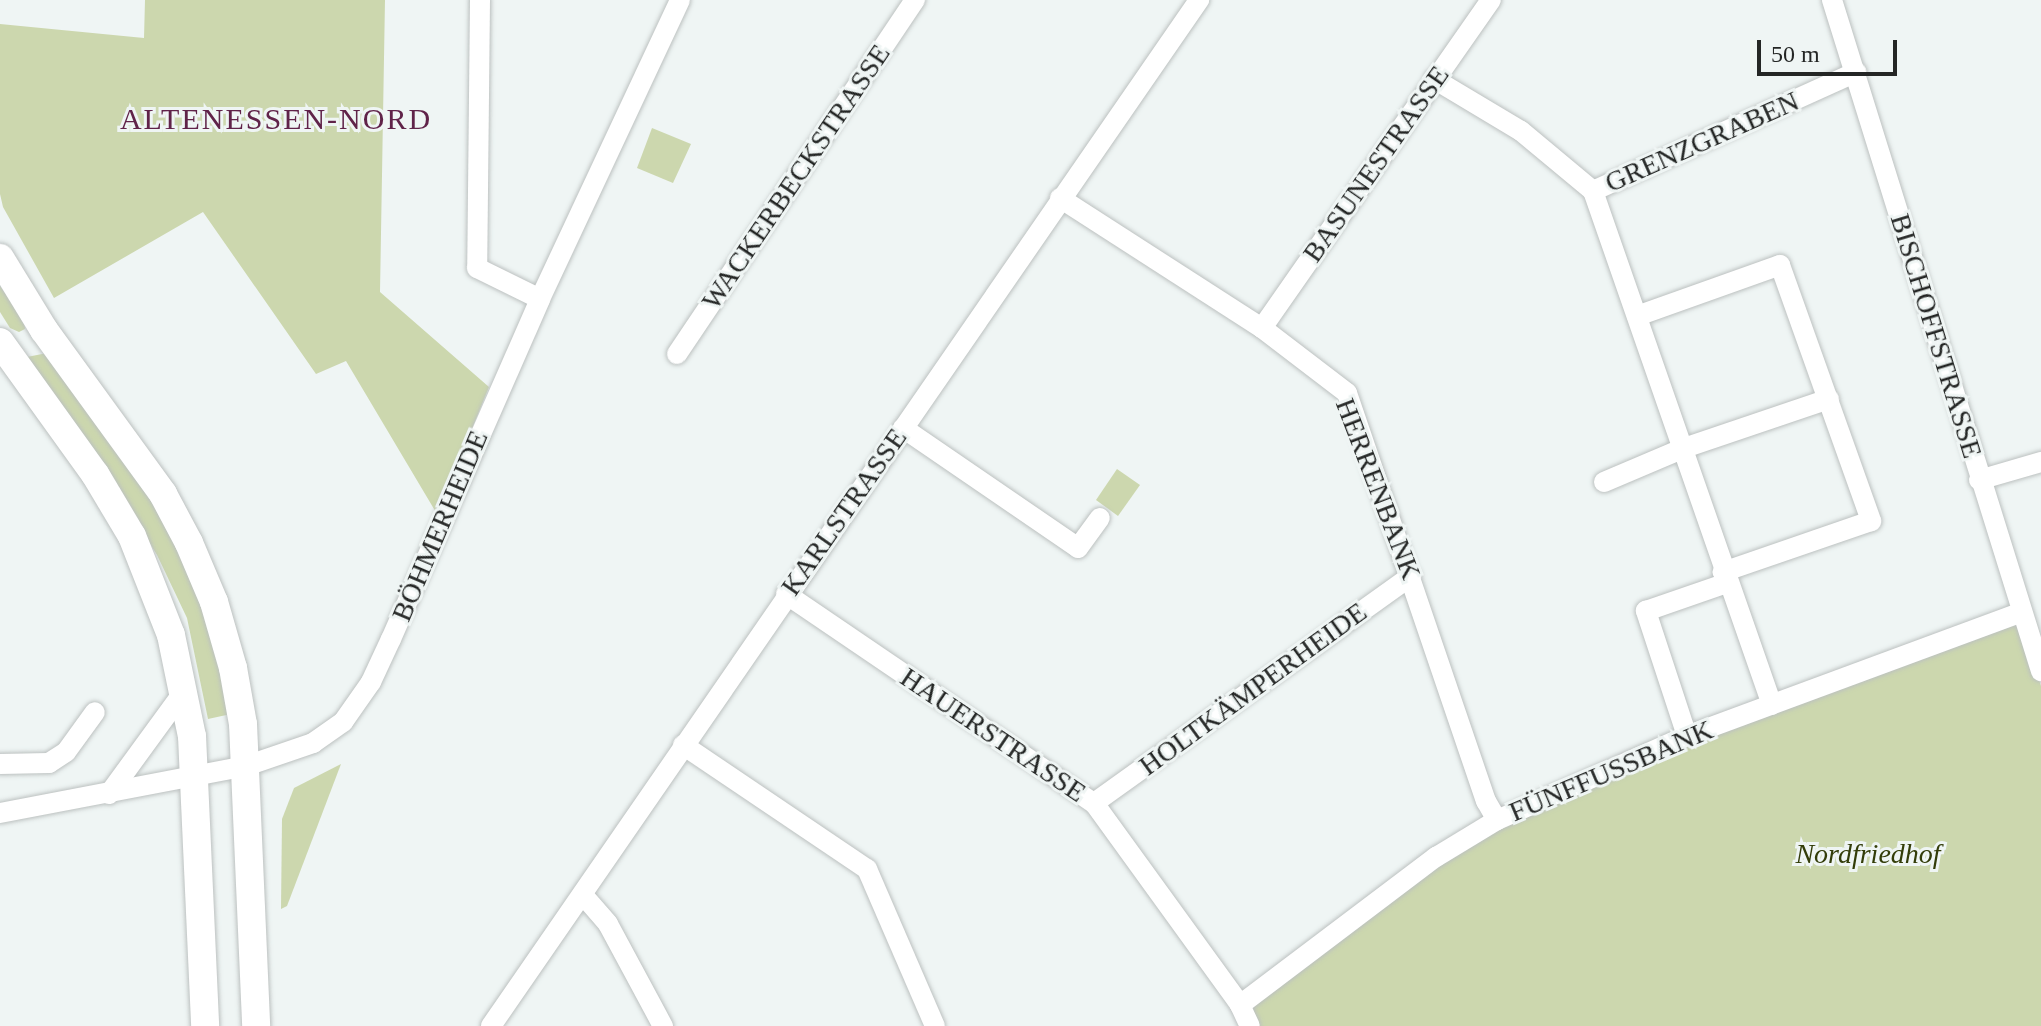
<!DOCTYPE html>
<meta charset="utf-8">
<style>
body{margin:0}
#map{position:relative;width:2041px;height:1026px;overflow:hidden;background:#eff5f4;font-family:"Times New Roman",serif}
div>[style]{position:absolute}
.green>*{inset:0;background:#ccd7ae}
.roads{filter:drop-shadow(0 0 2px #bcc1c0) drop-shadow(0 0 2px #bcc1c0)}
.minor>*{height:20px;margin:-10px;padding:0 10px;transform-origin:10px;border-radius:10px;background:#fff}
.secondary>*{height:28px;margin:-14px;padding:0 14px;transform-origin:14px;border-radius:14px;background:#fff}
span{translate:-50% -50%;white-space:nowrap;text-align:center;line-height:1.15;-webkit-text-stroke:6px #eff5f4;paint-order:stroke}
.street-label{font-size:28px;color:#242625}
.park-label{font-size:28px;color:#333d09;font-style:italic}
.neighbourhood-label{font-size:30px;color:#602349;letter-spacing:2px}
.scale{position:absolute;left:1757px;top:40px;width:140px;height:36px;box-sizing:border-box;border:4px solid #242625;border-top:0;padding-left:10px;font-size:24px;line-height:28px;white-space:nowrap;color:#242625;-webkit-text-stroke:6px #eff5f4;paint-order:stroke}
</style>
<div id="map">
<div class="green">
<i style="clip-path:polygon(145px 0,385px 0,380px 292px,489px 387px,437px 514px,346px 361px,316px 374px,203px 212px,54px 298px,3px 207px,0 194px,0 24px,144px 38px)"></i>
<i style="clip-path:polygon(652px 128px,691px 144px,673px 183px,637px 168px)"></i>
<i style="clip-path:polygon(0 286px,24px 319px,25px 329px,19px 332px,10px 328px,0 312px)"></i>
<i style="clip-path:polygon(47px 353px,153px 498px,203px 598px,231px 714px,208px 719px,187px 618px,157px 555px,104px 469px,22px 358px)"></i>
<i style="clip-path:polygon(1117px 469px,1140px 485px,1118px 516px,1096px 500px)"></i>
<i style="clip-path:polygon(2019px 618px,2041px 686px,2041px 1026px,1251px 1026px,1241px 1005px,1436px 860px,1591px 780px)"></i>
<i style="clip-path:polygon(341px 764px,287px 906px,281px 909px,282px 819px,294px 788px)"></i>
</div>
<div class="roads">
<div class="minor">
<i style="left:480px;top:0;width:268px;rotate:90.6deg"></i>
<i style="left:477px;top:268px;width:70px;rotate:26.2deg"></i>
<i style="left:1832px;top:0;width:703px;rotate:72.7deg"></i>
<i style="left:1434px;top:79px;width:101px;rotate:30.9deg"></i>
<i style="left:1521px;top:131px;width:94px;rotate:39.8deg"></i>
<i style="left:1593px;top:191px;width:544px;rotate:70.8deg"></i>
<i style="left:1593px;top:191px;width:289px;rotate:-24.3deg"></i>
<i style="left:1060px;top:198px;width:240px;rotate:32.8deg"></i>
<i style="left:1262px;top:328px;width:107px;rotate:37.4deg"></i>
<i style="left:1347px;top:393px;width:431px;rotate:71.2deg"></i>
<i style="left:1486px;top:801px;width:22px;rotate:60deg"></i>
<i style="left:1637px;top:316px;width:152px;rotate:-19.6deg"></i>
<i style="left:1780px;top:265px;width:272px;rotate:70.4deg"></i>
<i style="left:1871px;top:521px;width:157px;rotate:161deg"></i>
<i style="left:1262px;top:328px;width:400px;rotate:-55.1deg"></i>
<i style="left:677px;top:354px;width:427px;rotate:-56.1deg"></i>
<i style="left:903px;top:428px;width:212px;rotate:34.4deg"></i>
<i style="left:1078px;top:548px;width:37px;rotate:-54deg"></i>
<i style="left:1979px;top:480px;width:65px;rotate:-16.2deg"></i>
<i style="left:1604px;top:482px;width:87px;rotate:-23deg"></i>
<i style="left:1684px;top:448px;width:153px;rotate:-18.7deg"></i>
<i style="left:786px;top:594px;width:372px;rotate:34.2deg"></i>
<i style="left:1094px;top:803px;width:249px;rotate:54.1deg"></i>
<i style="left:1240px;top:1005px;width:23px;rotate:65deg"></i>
<i style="left:1687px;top:736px;width:132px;rotate:-108.2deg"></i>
<i style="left:1646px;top:611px;width:86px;rotate:-19.1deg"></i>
<i style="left:683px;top:745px;width:222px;rotate:34deg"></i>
<i style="left:867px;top:869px;width:171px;rotate:66.6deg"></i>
<i style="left:0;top:764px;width:49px;rotate:-1.2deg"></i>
<i style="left:49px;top:763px;width:20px;rotate:-33deg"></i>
<i style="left:66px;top:752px;width:49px;rotate:-54.1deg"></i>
<i style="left:109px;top:794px;width:127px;rotate:-53.9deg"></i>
<i style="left:1094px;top:803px;width:390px;rotate:-35.6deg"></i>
<i style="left:0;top:813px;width:250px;rotate:-10.8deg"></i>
<i style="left:246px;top:766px;width:71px;rotate:-18.9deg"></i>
<i style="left:313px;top:743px;width:37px;rotate:-35deg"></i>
<i style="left:343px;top:722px;width:49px;rotate:-55deg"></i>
<i style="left:371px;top:682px;width:47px;rotate:-65.1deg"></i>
<i style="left:391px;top:639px;width:371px;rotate:-66.3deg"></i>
<i style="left:540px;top:299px;width:330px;rotate:-64.9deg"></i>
<i style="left:583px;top:895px;width:38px;rotate:49deg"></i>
<i style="left:608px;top:924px;width:116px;rotate:61.7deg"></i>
<i style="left:1240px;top:1005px;width:246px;rotate:-37.1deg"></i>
<i style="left:1436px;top:857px;width:71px;rotate:-31.2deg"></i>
<i style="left:1497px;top:820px;width:208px;rotate:-23.9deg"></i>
<i style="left:1687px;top:736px;width:357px;rotate:-20.3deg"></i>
<i style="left:491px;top:1026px;width:1247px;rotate:-55.39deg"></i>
</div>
<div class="secondary">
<i style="left:0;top:258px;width:84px;rotate:58.6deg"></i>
<i style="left:44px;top:330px;width:203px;rotate:54deg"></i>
<i style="left:163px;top:494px;width:55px;rotate:62deg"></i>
<i style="left:189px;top:543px;width:64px;rotate:67deg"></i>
<i style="left:214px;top:602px;width:69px;rotate:73.9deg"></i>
<i style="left:233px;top:668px;width:57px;rotate:79.9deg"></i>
<i style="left:243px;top:724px;width:302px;rotate:87.5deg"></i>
<i style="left:0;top:342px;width:163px;rotate:54.3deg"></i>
<i style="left:95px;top:474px;width:72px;rotate:59.2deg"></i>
<i style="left:132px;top:536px;width:106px;rotate:68.5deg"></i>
<i style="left:171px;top:635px;width:103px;rotate:78.3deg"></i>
<i style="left:192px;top:736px;width:290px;rotate:87.4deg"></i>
</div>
</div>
<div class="street-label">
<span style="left:1702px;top:142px;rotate:-24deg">GRENZGRABEN</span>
<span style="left:1376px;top:164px;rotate:-55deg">BASUNESTRASSE</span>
<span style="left:796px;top:177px;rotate:-56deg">WACKERBECKSTRASSE</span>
<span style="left:1936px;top:336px;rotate:73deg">BISCHOFFSTRASSE</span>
<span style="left:1378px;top:489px;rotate:69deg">HERRENBANK</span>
<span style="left:844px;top:512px;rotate:-55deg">KARLSTRASSE</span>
<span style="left:440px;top:526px;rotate:-67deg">BÖHMERHEIDE</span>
<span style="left:1253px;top:689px;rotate:-36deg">HOLTKÄMPERHEIDE</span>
<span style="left:993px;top:735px;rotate:34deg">HAUERSTRASSE</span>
<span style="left:1611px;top:771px;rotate:-23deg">FÜNFFUSSBANK</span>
</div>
<div class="park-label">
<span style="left:1868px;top:854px">Nordfriedhof</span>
</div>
<div class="neighbourhood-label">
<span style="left:276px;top:119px">ALTENESSEN-NORD</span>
</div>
<div class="scale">50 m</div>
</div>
